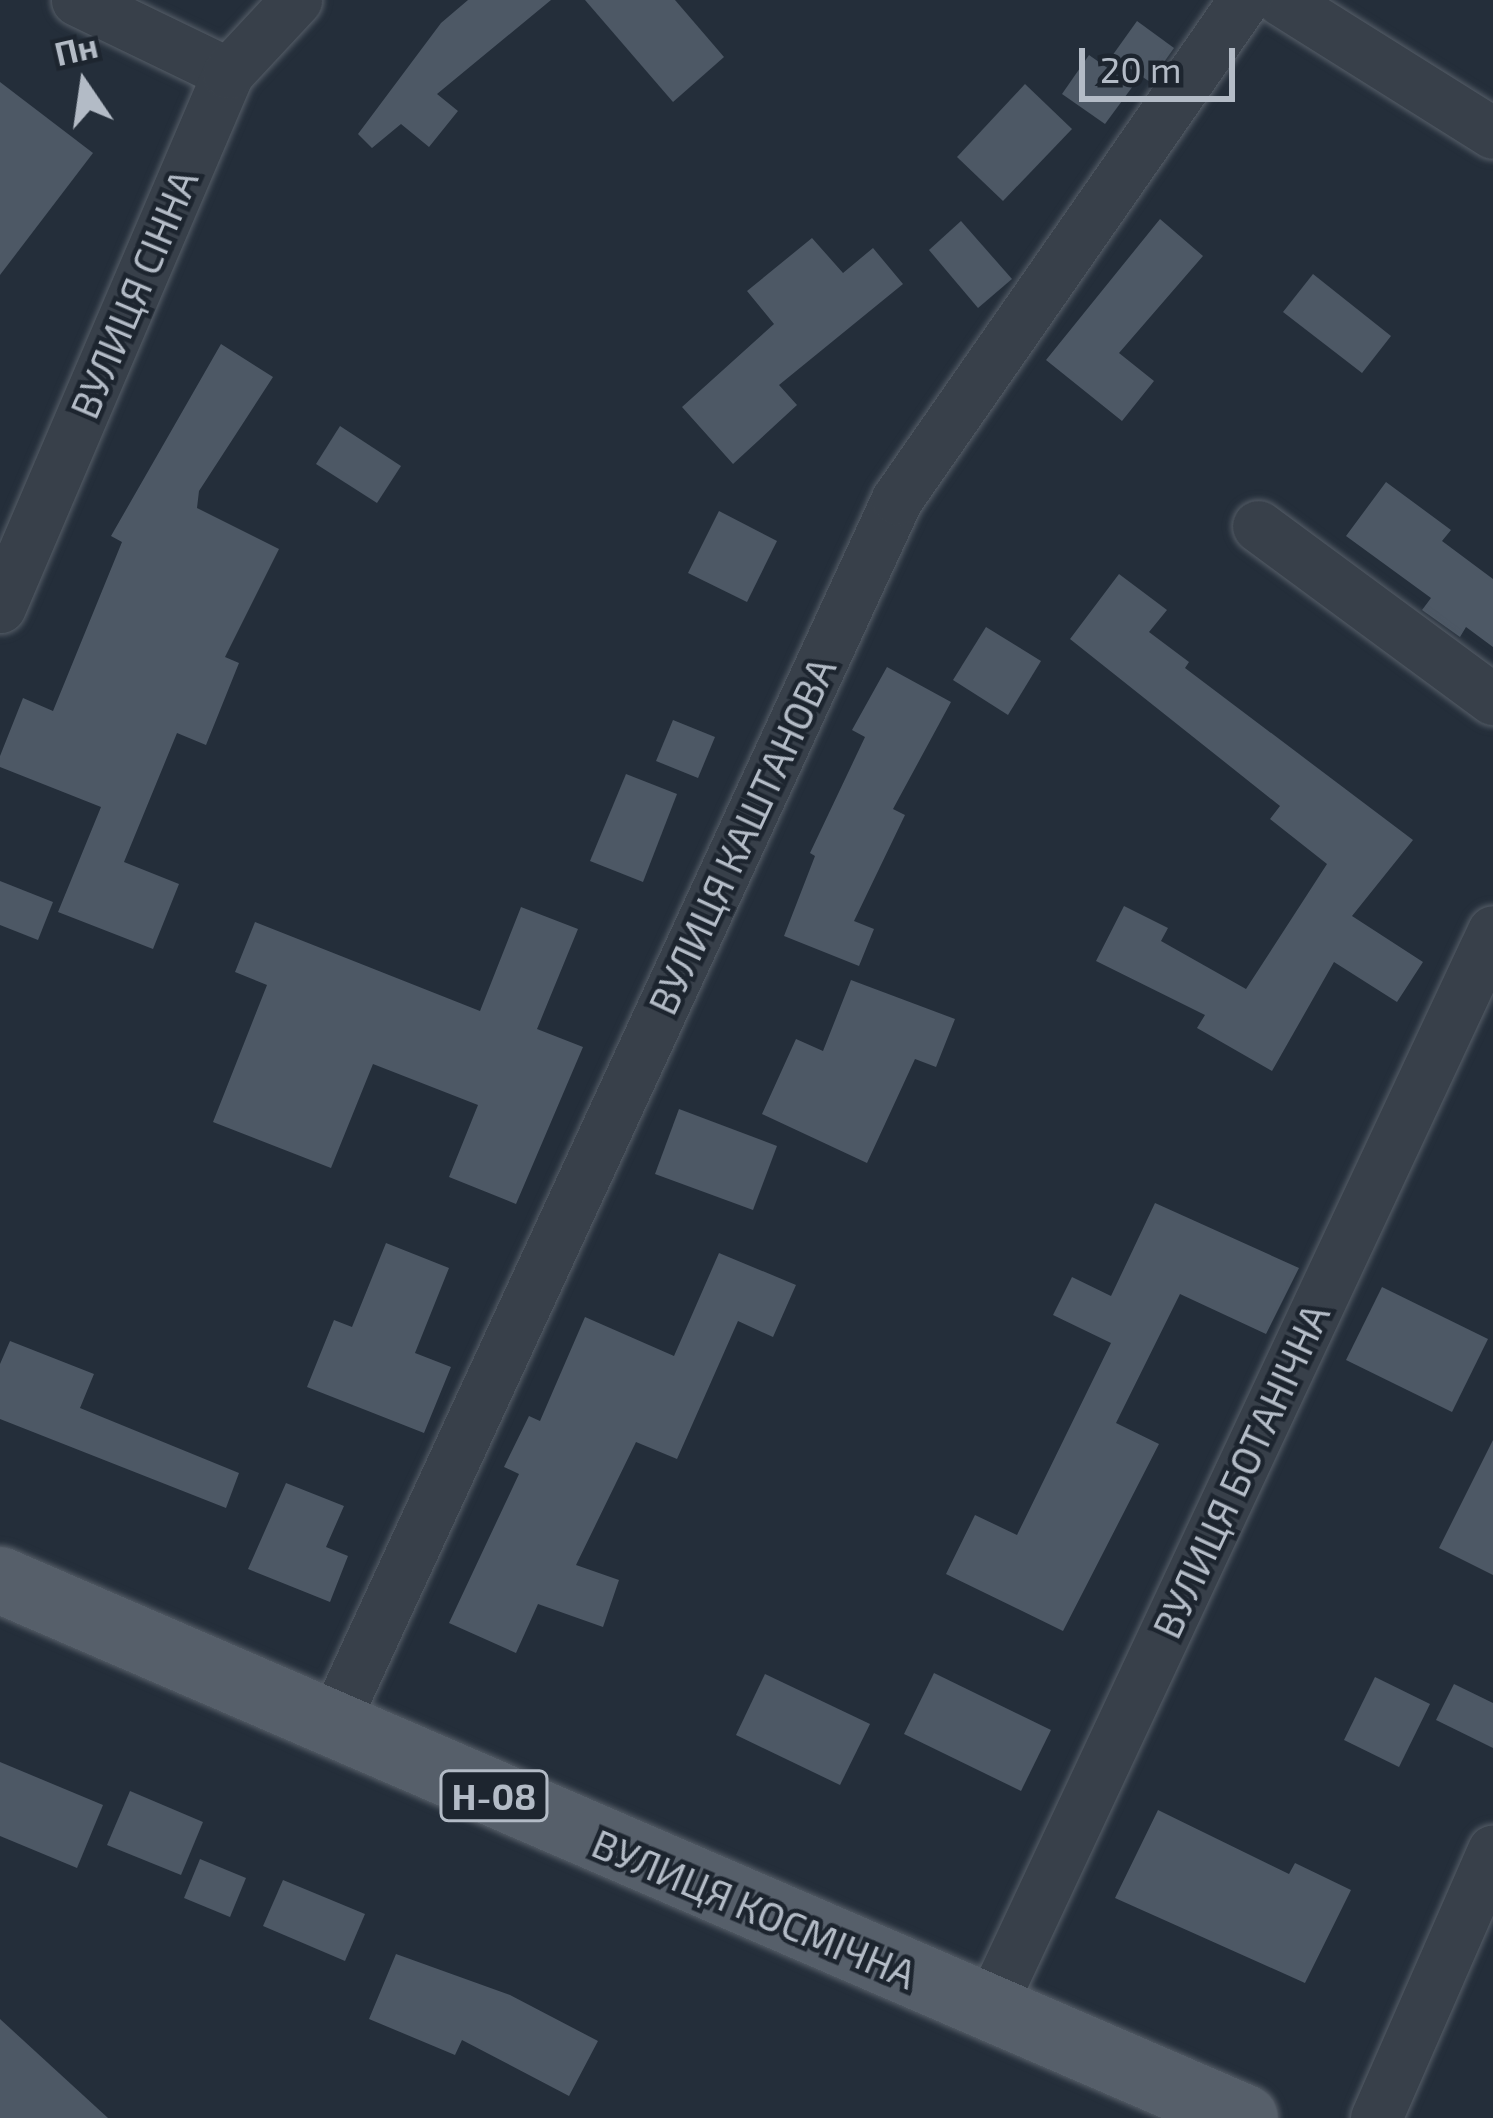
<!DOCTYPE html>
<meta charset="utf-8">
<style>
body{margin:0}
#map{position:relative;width:1493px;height:2118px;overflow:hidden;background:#242e3a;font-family:"Exo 2",sans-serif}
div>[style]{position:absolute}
.building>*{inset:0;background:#4d5865}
.roads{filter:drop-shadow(0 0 3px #565e68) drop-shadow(0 0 3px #565e68)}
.minor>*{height:51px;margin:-25.5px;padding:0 25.5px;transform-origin:25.5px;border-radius:25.5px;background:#38404a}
.major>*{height:66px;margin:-33px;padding:0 33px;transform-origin:33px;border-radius:33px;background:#565f6a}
span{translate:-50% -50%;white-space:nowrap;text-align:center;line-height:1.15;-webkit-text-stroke:9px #1d252f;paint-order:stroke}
.shield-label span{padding:3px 9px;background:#1d252f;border:3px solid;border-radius:9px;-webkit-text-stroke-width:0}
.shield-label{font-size:36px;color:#b3bbc6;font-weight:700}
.street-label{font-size:39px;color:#b3bbc6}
.north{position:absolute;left:24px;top:24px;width:120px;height:120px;-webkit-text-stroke:9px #1d252f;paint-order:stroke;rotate:347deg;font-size:33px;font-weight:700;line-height:48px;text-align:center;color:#b3bbc6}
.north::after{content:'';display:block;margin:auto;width:42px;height:54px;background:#b3bbc6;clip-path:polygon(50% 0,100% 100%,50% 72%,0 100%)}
.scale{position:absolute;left:1079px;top:48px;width:156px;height:54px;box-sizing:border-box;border:6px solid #b3bbc6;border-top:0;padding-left:15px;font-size:36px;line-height:42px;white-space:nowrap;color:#b3bbc6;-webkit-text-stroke:9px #1d252f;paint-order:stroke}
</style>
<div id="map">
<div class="building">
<i style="clip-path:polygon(468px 0,551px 0,437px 94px,458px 111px,429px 147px,401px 124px,372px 148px,358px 134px,441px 23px)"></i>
<i style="clip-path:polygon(585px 0,675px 0,724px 57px,673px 102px)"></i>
<i style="clip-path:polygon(1137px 21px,1174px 48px,1150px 82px,1112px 56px)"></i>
<i style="clip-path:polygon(1089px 55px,1133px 86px,1105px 124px,1062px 94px)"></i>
<i style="clip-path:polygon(0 82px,93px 153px,0 275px)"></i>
<i style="clip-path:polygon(1025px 84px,1072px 129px,1003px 201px,957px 157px)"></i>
<i style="clip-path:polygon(1160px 219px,1203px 256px,1119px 353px,1154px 381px,1122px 421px,1046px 360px)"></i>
<i style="clip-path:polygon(961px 221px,1012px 279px,978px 308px,929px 250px)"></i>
<i style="clip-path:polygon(812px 238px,843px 273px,873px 248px,903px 284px,779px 385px,797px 405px,733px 464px,682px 407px,774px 324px,747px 291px)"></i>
<i style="clip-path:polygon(1313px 274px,1391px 336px,1362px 373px,1283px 312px)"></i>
<i style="clip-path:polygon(221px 344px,273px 377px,199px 491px,197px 508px,279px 549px,225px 657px,239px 663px,206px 745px,177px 733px,124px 862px,179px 884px,153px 949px,58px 912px,101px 807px,0 767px,0 756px,23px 698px,53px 711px,122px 542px,111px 536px)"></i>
<i style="clip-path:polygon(340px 426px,401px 466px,377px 503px,316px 464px)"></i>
<i style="clip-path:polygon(1386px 482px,1451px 530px,1442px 541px,1493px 579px,1493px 647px,1466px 627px,1460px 637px,1422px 610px,1431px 598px,1346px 536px)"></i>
<i style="clip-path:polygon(719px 511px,777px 541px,747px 602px,688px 573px)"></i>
<i style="clip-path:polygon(1119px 574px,1167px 610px,1149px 632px,1189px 662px,1185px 668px,1413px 840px,1352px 916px,1423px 962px,1397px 1002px,1334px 962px,1272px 1071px,1197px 1028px,1205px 1015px,1096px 961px,1124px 906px,1168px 928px,1161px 941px,1246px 989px,1327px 864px,1270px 819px,1280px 806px,1070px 639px)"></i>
<i style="clip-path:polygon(986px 627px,1041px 661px,1008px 715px,953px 680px)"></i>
<i style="clip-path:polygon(887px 667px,951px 702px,893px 809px,905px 815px,854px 921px,874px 929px,859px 966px,784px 936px,815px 856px,810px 853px,865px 737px,852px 730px)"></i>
<i style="clip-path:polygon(673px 720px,715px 737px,698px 778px,656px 761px)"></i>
<i style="clip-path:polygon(626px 774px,677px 794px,643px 882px,590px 861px)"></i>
<i style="clip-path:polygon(0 881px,53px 902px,38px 940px,0 925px)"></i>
<i style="clip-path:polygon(521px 907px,578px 929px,537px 1029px,583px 1047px,516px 1204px,449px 1177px,478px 1105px,373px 1064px,331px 1168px,213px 1122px,267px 985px,235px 972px,255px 922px,480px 1011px)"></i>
<i style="clip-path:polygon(851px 980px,955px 1019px,936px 1067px,915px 1059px,867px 1163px,762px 1114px,796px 1039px,823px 1051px)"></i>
<i style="clip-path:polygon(679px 1109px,777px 1146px,753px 1210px,655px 1174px)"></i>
<i style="clip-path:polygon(1155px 1203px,1299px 1268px,1266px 1334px,1180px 1294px,1116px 1423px,1159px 1444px,1063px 1631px,946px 1574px,975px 1515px,1017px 1535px,1111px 1343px,1053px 1315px,1072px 1277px,1111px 1296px)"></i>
<i style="clip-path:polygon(386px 1243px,449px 1268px,415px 1353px,451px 1367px,424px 1433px,307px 1387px,334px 1320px,352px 1327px)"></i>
<i style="clip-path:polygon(719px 1253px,796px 1285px,773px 1337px,738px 1321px,677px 1459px,636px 1442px,576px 1565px,619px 1580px,603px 1627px,538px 1604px,516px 1653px,449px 1623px,519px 1474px,504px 1467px,529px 1416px,540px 1421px,585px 1317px,674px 1356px)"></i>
<i style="clip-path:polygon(1382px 1287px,1488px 1339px,1452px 1412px,1346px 1360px)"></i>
<i style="clip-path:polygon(10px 1341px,94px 1374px,80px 1408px,239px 1473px,226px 1508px,0 1419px,0 1364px)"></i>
<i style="clip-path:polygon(1493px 1440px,1493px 1575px,1439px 1548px)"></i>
<i style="clip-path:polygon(286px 1483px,344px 1506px,326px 1547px,348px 1556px,330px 1602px,248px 1569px)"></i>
<i style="clip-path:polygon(934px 1673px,1051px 1730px,1021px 1791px,904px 1734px)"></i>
<i style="clip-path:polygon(765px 1674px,870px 1724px,840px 1785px,736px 1735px)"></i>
<i style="clip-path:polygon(1375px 1677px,1430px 1704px,1399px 1767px,1344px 1740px)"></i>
<i style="clip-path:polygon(1454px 1684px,1493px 1703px,1493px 1748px,1436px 1720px)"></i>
<i style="clip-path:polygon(0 1762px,103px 1805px,77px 1868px,0 1836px)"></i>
<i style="clip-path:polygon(130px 1791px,203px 1822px,181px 1875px,107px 1845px)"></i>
<i style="clip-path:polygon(1158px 1810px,1289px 1874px,1295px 1863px,1351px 1890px,1305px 1983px,1115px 1898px)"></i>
<i style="clip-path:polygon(200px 1859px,246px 1878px,230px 1917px,184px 1898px)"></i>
<i style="clip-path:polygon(283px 1880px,365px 1914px,345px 1961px,263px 1926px)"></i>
<i style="clip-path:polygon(396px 1954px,510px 1995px,598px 2041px,569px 2096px,462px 2040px,455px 2055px,369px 2019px)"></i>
<i style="clip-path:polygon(0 2019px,108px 2118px,0 2118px)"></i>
</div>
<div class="roads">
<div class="minor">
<i style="left:77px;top:0;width:168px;rotate:25.8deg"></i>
<i style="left:1281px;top:0;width:250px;rotate:32.1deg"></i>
<i style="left:1258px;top:526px;width:292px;rotate:36.4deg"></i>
<i style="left:0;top:607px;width:581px;rotate:-66.88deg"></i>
<i style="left:228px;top:73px;width:100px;rotate:-47deg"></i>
<i style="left:332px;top:1725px;width:1350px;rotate:-65.26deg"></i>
<i style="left:897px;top:499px;width:608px;rotate:-55.19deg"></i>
<i style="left:988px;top:2011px;width:1192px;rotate:-64.94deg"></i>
<i style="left:1376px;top:2118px;width:292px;rotate:-66.4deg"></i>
</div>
<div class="major">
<i style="left:0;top:1580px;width:1356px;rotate:23.37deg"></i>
</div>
</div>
<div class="shield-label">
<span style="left:494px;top:1796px">Н-08</span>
</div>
<div class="street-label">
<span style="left:134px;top:294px;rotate:-67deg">ВУЛИЦЯ СІННА</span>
<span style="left:742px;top:836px;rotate:-65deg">ВУЛИЦЯ КАШТАНОВА</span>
<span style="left:1241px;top:1471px;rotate:-65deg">ВУЛИЦЯ БОТАНІЧНА</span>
<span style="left:754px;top:1909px;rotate:23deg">ВУЛИЦЯ КОСМІЧНА</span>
</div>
<div class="north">Пн</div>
<div class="scale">20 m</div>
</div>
